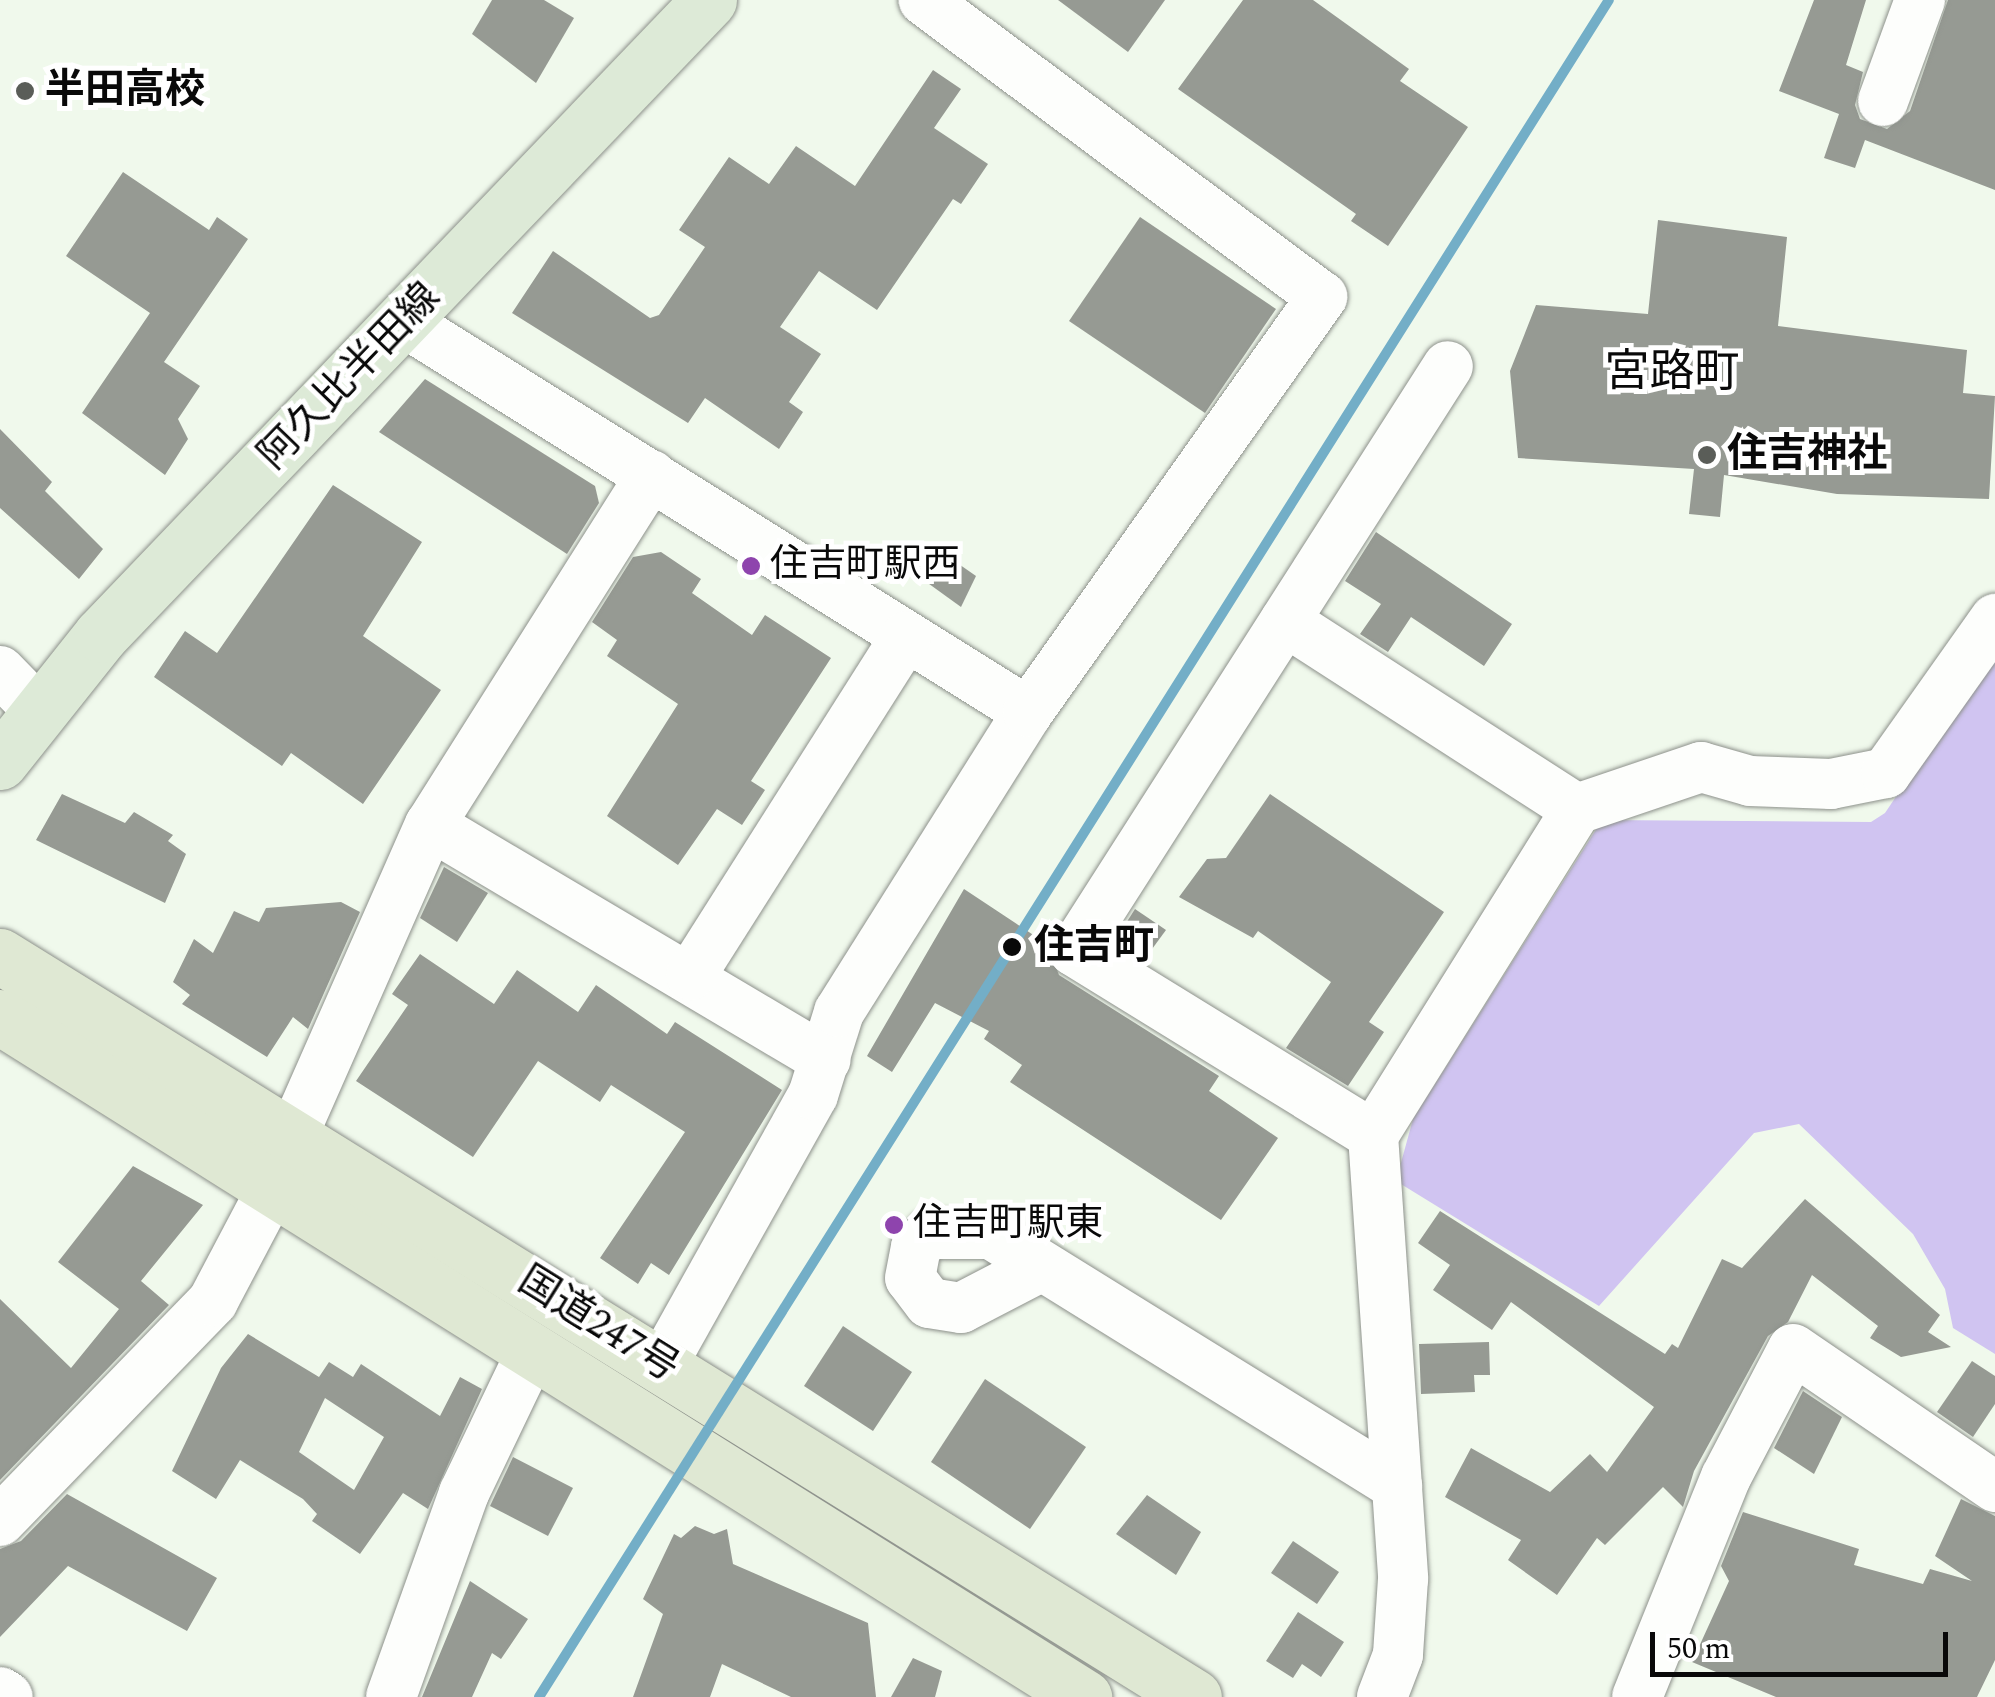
<!DOCTYPE html>
<meta charset="utf-8">
<style>
body{margin:0}
#map{position:relative;width:1995px;height:1697px;overflow:hidden;background:#f0f9ec;font-family:Spectral,"Noto Sans JP",serif}
div>[style]{position:absolute}
.water>*{inset:0;background:#d0c4f1}
.building>*{inset:0;background:#969a93}
.roads{filter:drop-shadow(0 0 2px #8d918b) drop-shadow(0 0 2px #8d918b)}
.minor>*{height:50px;margin:-25px;padding:0 25px;transform-origin:25px;border-radius:25px;background:#fdfefc}
.major>*{height:55px;margin:-27.5px;padding:0 27.5px;transform-origin:27.5px;border-radius:27.5px;background:#ddead7}
.highway>*{height:55px;margin:-27.5px;padding:0 27.5px;transform-origin:27.5px;border-radius:27.5px;background:#dfe8d3}
.rail-1>*{height:10px;margin:-5px;padding:0 5px;transform-origin:5px;border-radius:5px;background:#73aec7}
.dots>*{width:28px;height:28px;translate:-50% -50%;box-sizing:border-box;border:5px solid #fff;border-radius:50%}
span{translate:-50% -50%;white-space:nowrap;text-align:center;line-height:1.15;-webkit-text-stroke:10px #fff;paint-order:stroke}
.bus-label{font-size:38px;color:#090909}
.left{translate:0 -50%;text-align:left}
.poi-label{font-size:40px;color:#090909;font-weight:700}
.street-label{font-size:40px;color:#090909}
.stop-label{font-size:40px;color:#090909;font-weight:700}
.quarter-label{font-size:45px;color:#090909}
.scale{position:absolute;left:1650px;top:1632px;width:298px;height:45px;box-sizing:border-box;border:5px solid #090909;border-top:0;padding-left:12px;font-size:30px;line-height:35px;white-space:nowrap;color:#090909;-webkit-text-stroke:8px #fff;paint-order:stroke}
</style>
<div id="map">
<div class="water">
<i style="clip-path:polygon(1995px 649px,1995px 1354px,1953px 1328px,1945px 1289px,1913px 1234px,1799px 1124px,1754px 1133px,1599px 1306px,1396px 1181px,1413px 1119px,1602px 820px,1871px 822px,1885px 813px)"></i>
</div>
<div class="building">
<i style="clip-path:polygon(492px 0,544px 0,574px 18px,536px 83px,472px 34px)"></i>
<i style="clip-path:polygon(1058px 0,1165px 0,1128px 52px)"></i>
<i style="clip-path:polygon(1243px 0,1313px 0,1409px 69px,1400px 81px,1468px 127px,1388px 246px,1351px 221px,1356px 214px,1178px 89px)"></i>
<i style="clip-path:polygon(1814px 0,1866px 0,1846px 65px,1863px 72px,1855px 105px,1860px 119px,1887px 129px,1910px 111px,1948px 0,1995px 0,1995px 190px,1865px 140px,1855px 168px,1824px 158px,1839px 114px,1779px 91px)"></i>
<i style="clip-path:polygon(933px 70px,961px 89px,934px 128px,988px 164px,961px 204px,953px 199px,877px 310px,819px 271px,780px 327px,821px 354px,789px 402px,803px 412px,779px 449px,705px 398px,688px 423px,512px 313px,553px 251px,650px 318px,659px 315px,705px 247px,679px 230px,729px 157px,769px 184px,796px 146px,855px 186px)"></i>
<i style="clip-path:polygon(123px 172px,209px 230px,217px 217px,248px 239px,164px 362px,200px 386px,178px 419px,188px 439px,165px 475px,82px 413px,150px 313px,66px 256px)"></i>
<i style="clip-path:polygon(1140px 217px,1276px 309px,1205px 413px,1069px 321px)"></i>
<i style="clip-path:polygon(1658px 220px,1787px 237px,1778px 326px,1967px 350px,1963px 393px,1995px 396px,1989px 499px,1837px 494px,1724px 475px,1720px 517px,1689px 514px,1694px 469px,1518px 458px,1510px 371px,1536px 305px,1648px 314px)"></i>
<i style="clip-path:polygon(425px 379px,595px 486px,599px 503px,567px 554px,379px 432px)"></i>
<i style="clip-path:polygon(0 429px,52px 482px,45px 491px,103px 549px,79px 579px,0 508px)"></i>
<i style="clip-path:polygon(333px 485px,422px 542px,363px 636px,441px 690px,363px 804px,291px 753px,282px 766px,154px 677px,185px 631px,217px 653px)"></i>
<i style="clip-path:polygon(1376px 532px,1512px 624px,1484px 666px,1411px 617px,1388px 652px,1360px 634px,1381px 604px,1345px 581px)"></i>
<i style="clip-path:polygon(661px 552px,701px 579px,692px 593px,752px 635px,765px 615px,831px 658px,751px 781px,765px 790px,742px 825px,717px 809px,678px 865px,607px 816px,678px 704px,607px 656px,617px 640px,592px 622px,633px 557px)"></i>
<i style="clip-path:polygon(943px 553px,976px 576px,961px 607px,925px 581px)"></i>
<i style="clip-path:polygon(62px 794px,125px 823px,134px 812px,173px 835px,168px 841px,186px 854px,165px 903px,36px 840px)"></i>
<i style="clip-path:polygon(1270px 794px,1444px 912px,1369px 1022px,1384px 1032px,1348px 1086px,1286px 1048px,1331px 982px,1258px 931px,1253px 938px,1179px 897px,1207px 859px,1226px 858px)"></i>
<i style="clip-path:polygon(444px 867px,488px 893px,457px 942px,420px 918px)"></i>
<i style="clip-path:polygon(964px 889px,1047px 944px,1059px 975px,1219px 1076px,1209px 1091px,1278px 1138px,1221px 1220px,1010px 1082px,1022px 1065px,984px 1039px,989px 1031px,935px 1003px,892px 1072px,867px 1056px)"></i>
<i style="clip-path:polygon(341px 902px,360px 912px,308px 1029px,293px 1017px,267px 1057px,182px 1004px,190px 995px,173px 982px,194px 939px,213px 953px,234px 911px,259px 922px,266px 908px)"></i>
<i style="clip-path:polygon(1135px 909px,1166px 930px,1144px 960px,1114px 942px)"></i>
<i style="clip-path:polygon(420px 954px,494px 1004px,517px 970px,578px 1012px,596px 985px,667px 1034px,675px 1022px,782px 1090px,669px 1275px,651px 1263px,638px 1284px,600px 1258px,685px 1132px,611px 1085px,600px 1102px,538px 1061px,473px 1157px,356px 1081px,408px 1005px,392px 994px)"></i>
<i style="clip-path:polygon(133px 1166px,203px 1205px,141px 1281px,169px 1305px,0 1480px,0 1299px,71px 1368px,119px 1309px,58px 1262px)"></i>
<i style="clip-path:polygon(1805px 1199px,1940px 1315px,1928px 1332px,1951px 1347px,1901px 1357px,1870px 1338px,1878px 1326px,1812px 1275px,1788px 1322px,1768px 1336px,1694px 1471px,1683px 1507px,1663px 1487px,1605px 1545px,1597px 1538px,1557px 1595px,1508px 1560px,1521px 1540px,1445px 1497px,1471px 1448px,1550px 1492px,1590px 1454px,1607px 1472px,1654px 1407px,1511px 1302px,1492px 1330px,1433px 1290px,1450px 1265px,1418px 1243px,1440px 1211px,1665px 1354px,1672px 1344px,1678px 1348px,1722px 1259px,1742px 1268px)"></i>
<i style="clip-path:polygon(843px 1326px,912px 1372px,873px 1431px,804px 1386px)"></i>
<i style="clip-path:polygon(evenodd,248px 1334px,319px 1377px,329px 1362px,353px 1377px,361px 1364px,440px 1416px,460px 1377px,482px 1389px,428px 1509px,403px 1493px,360px 1554px,312px 1521px,317px 1514px,303px 1499px,240px 1460px,216px 1499px,172px 1471px,221px 1368px,248px 1334px,325px 1398px,384px 1437px,354px 1490px,299px 1452px,325px 1398px)"></i>
<i style="clip-path:polygon(1489px 1342px,1490px 1375px,1474px 1375px,1475px 1392px,1421px 1394px,1419px 1344px)"></i>
<i style="clip-path:polygon(1972px 1361px,1995px 1376px,1995px 1404px,1973px 1437px,1937px 1412px)"></i>
<i style="clip-path:polygon(985px 1379px,1086px 1447px,1030px 1529px,931px 1462px)"></i>
<i style="clip-path:polygon(1803px 1391px,1842px 1417px,1814px 1474px,1774px 1448px)"></i>
<i style="clip-path:polygon(513px 1457px,573px 1488px,548px 1536px,490px 1506px)"></i>
<i style="clip-path:polygon(67px 1494px,217px 1578px,187px 1631px,68px 1566px,0 1637px,0 1549px,21px 1541px)"></i>
<i style="clip-path:polygon(1147px 1495px,1201px 1532px,1176px 1575px,1116px 1534px)"></i>
<i style="clip-path:polygon(1961px 1499px,1995px 1516px,1995px 1660px,1977px 1697px,1776px 1697px,1692px 1662px,1729px 1581px,1721px 1566px,1743px 1512px,1859px 1549px,1854px 1565px,1923px 1584px,1930px 1569px,1972px 1581px,1935px 1556px)"></i>
<i style="clip-path:polygon(695px 1526px,714px 1534px,727px 1529px,733px 1564px,868px 1623px,876px 1697px,791px 1697px,722px 1664px,710px 1697px,633px 1697px,663px 1614px,643px 1599px,674px 1534px,681px 1538px)"></i>
<i style="clip-path:polygon(1293px 1541px,1339px 1572px,1317px 1604px,1271px 1573px)"></i>
<i style="clip-path:polygon(470px 1581px,528px 1619px,501px 1659px,492px 1653px,472px 1697px,422px 1697px)"></i>
<i style="clip-path:polygon(1298px 1612px,1344px 1642px,1321px 1677px,1302px 1664px,1293px 1678px,1266px 1661px)"></i>
<i style="clip-path:polygon(913px 1658px,942px 1671px,935px 1697px,891px 1697px)"></i>
</div>
<div class="roads">
<div class="minor">
<i style="left:1883px;top:101px;width:108px;rotate:-69.9deg"></i>
<i style="left:404px;top:322px;width:736px;rotate:32.01deg"></i>
<i style="left:1285px;top:621px;width:347px;rotate:32.8deg"></i>
<i style="left:1577px;top:809px;width:385px;rotate:122deg"></i>
<i style="left:1373px;top:1135px;width:445px;rotate:86.1deg"></i>
<i style="left:1403px;top:1579px;width:76px;rotate:93.8deg"></i>
<i style="left:1398px;top:1655px;width:45px;rotate:110.9deg"></i>
<i style="left:0;top:671px;width:54px;rotate:45.7deg"></i>
<i style="left:1577px;top:809px;width:131px;rotate:-18.7deg"></i>
<i style="left:1701px;top:767px;width:51px;rotate:15.9deg"></i>
<i style="left:1750px;top:781px;width:81px;rotate:2.1deg"></i>
<i style="left:1831px;top:784px;width:56px;rotate:-11.3deg"></i>
<i style="left:1886px;top:773px;width:189px;rotate:-54.7deg"></i>
<i style="left:430px;top:825px;width:460px;rotate:30.7deg"></i>
<i style="left:691px;top:975px;width:401px;rotate:-57.6deg"></i>
<i style="left:293px;top:1135px;width:339px;rotate:-66.2deg"></i>
<i style="left:430px;top:825px;width:414px;rotate:-57.7deg"></i>
<i style="left:1373px;top:1135px;width:351px;rotate:-148.4deg"></i>
<i style="left:1074px;top:951px;width:694px;rotate:-57.41deg"></i>
<i style="left:1040px;top:1267px;width:89px;rotate:152.6deg"></i>
<i style="left:961px;top:1308px;width:32px;rotate:-171deg"></i>
<i style="left:929px;top:1303px;width:31px;rotate:-127deg"></i>
<i style="left:910px;top:1278px;width:32px;rotate:-79deg"></i>
<i style="left:916px;top:1247px;width:19px;rotate:-43deg"></i>
<i style="left:930px;top:1234px;width:61px"></i>
<i style="left:991px;top:1234px;width:478px;rotate:31.8deg"></i>
<i style="left:662px;top:1365px;width:309px;rotate:-60.8deg"></i>
<i style="left:813px;top:1095px;width:87px;rotate:-72.6deg"></i>
<i style="left:839px;top:1012px;width:355px;rotate:-57.8deg"></i>
<i style="left:1028px;top:712px;width:509px;rotate:-54.68deg"></i>
<i style="left:1322px;top:297px;width:497px;rotate:-143.3deg"></i>
<i style="left:0;top:1521px;width:306px;rotate:-45.9deg"></i>
<i style="left:213px;top:1301px;width:124px;rotate:-62.2deg"></i>
<i style="left:0;top:1692px;width:9px;rotate:32deg"></i>
<i style="left:391px;top:1697px;width:217px;rotate:-70.3deg"></i>
<i style="left:464px;top:1493px;width:157px;rotate:-64.4deg"></i>
<i style="left:1637px;top:1697px;width:237px;rotate:-68deg"></i>
<i style="left:1726px;top:1477px;width:144px;rotate:-62.4deg"></i>
<i style="left:1793px;top:1349px;width:245px;rotate:34.3deg"></i>
</div>
<div class="major">
<i style="left:0;top:762px;width:162px;rotate:-51.5deg"></i>
<i style="left:101px;top:635px;width:879px;rotate:-46.24deg"></i>
</div>
<div class="highway">
<i style="left:0;top:956px;width:1405px;rotate:31.82deg"></i>
<i style="left:0;top:1017px;width:1280px;rotate:32.1deg"></i>
</div>
</div>
<div class="rail-1">
<i style="left:539px;top:1697px;width:2006px;rotate:-57.77deg"></i>
</div>
<div class="dots">
<i style="left:25px;top:91px;background:#5a5d58"></i>
<i style="left:1707px;top:455px;background:#5a5d58"></i>
<i style="left:751px;top:566px;background:#8e44ad"></i>
<i style="left:1012px;top:947px;background:#090909"></i>
<i style="left:894px;top:1225px;background:#8e44ad"></i>
</div>
<div class="bus-label">
<span class="left" style="left:770px;top:566px">住吉町駅西</span>
<span class="left" style="left:913px;top:1225px">住吉町駅東</span>
</div>
<div class="poi-label">
<span class="left" style="left:45px;top:91px">半田高校</span>
<span class="left" style="left:1727px;top:455px">住吉神社</span>
</div>
<div class="street-label">
<span style="left:350px;top:377px;rotate:-46deg">阿久比半田線</span>
<span style="left:598px;top:1325px;rotate:32deg">国道247号</span>
</div>
<div class="stop-label">
<span class="left" style="left:1034px;top:947px">住吉町</span>
</div>
<div class="quarter-label">
<span style="left:1672px;top:373px">宮路町</span>
</div>
<div class="scale">50 m</div>
</div>
